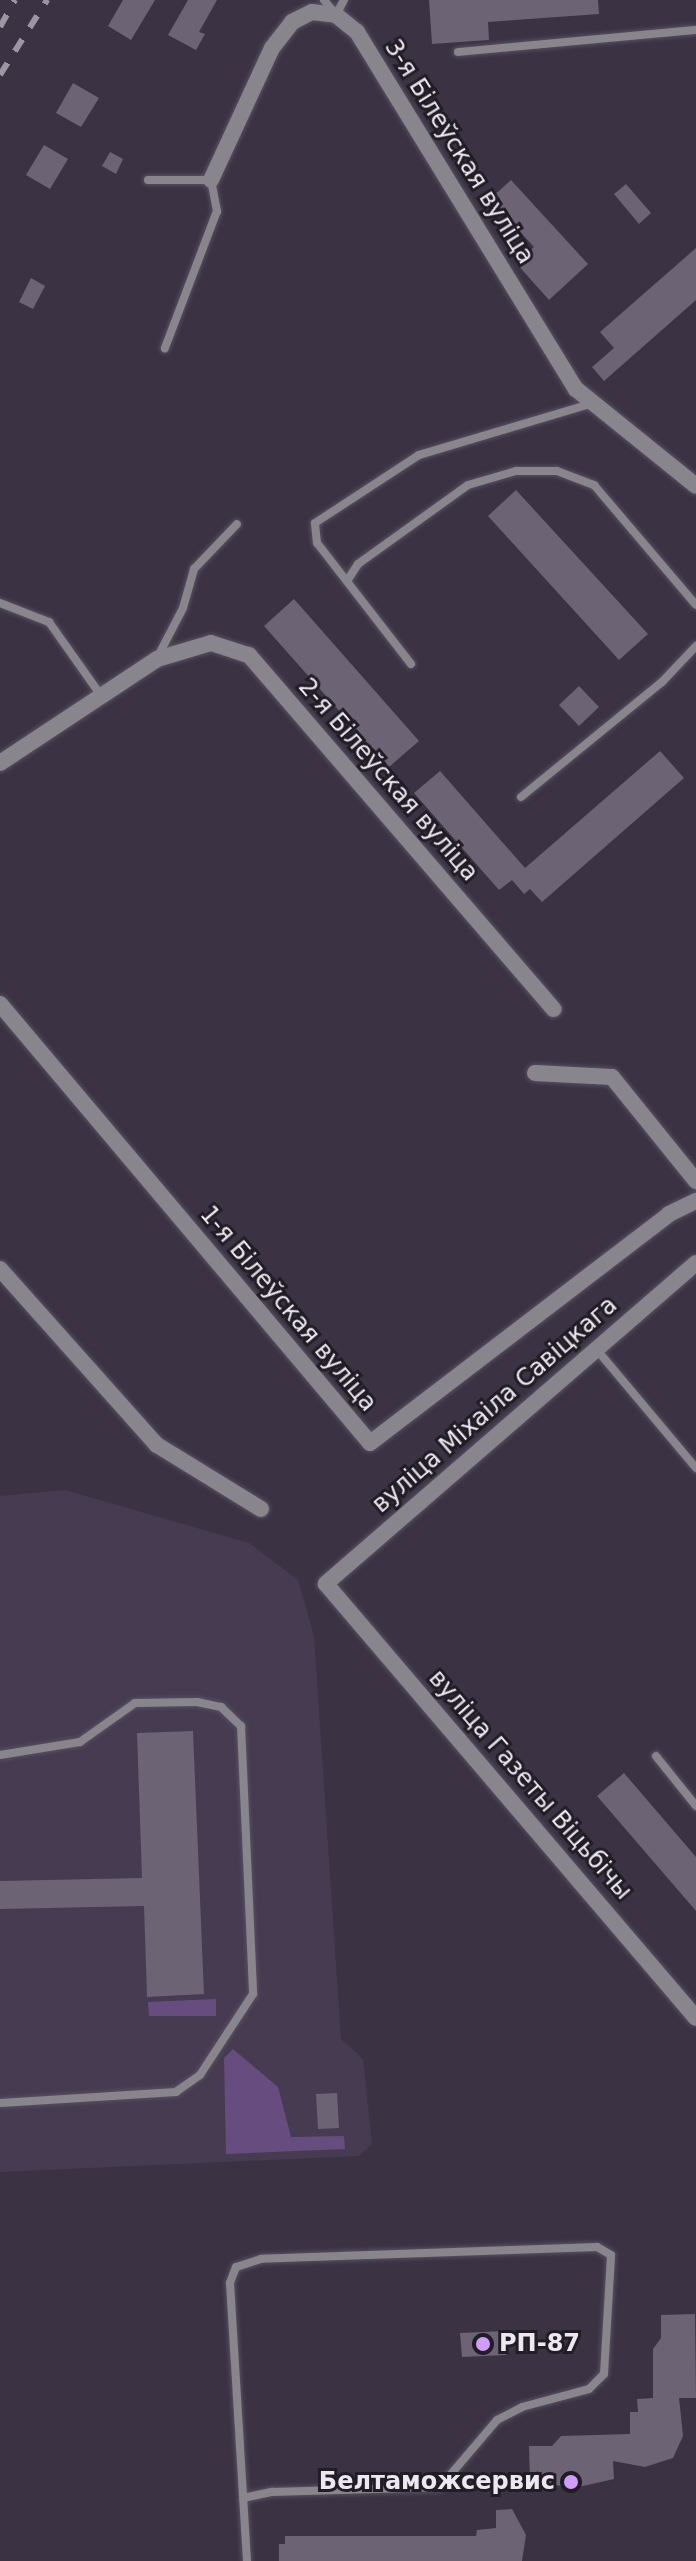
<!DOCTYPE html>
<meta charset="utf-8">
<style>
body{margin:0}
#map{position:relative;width:696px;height:2561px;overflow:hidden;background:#3b3344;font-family:"DejaVu Sans",sans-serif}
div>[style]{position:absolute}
.built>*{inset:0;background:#463b51}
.green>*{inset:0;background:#674d7f}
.building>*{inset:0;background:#6c6375}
.roads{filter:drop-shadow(0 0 2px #575060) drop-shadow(0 0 2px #575060)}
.service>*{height:8px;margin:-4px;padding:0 4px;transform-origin:4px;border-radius:4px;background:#89858d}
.minor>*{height:16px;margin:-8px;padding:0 8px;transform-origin:8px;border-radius:8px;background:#89858d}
.rail>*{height:6px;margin-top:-3px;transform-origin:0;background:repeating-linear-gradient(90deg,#9c96a3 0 14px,transparent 0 28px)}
.dots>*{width:22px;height:22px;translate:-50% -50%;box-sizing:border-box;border:4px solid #211d24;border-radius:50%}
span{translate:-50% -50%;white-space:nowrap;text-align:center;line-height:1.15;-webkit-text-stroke:6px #211d24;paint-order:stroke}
.street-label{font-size:24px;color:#ede7f2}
.poi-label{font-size:24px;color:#ede7f2;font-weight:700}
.left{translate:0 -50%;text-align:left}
.right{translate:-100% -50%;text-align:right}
</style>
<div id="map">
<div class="built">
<i style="clip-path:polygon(65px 1490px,249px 1543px,298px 1580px,314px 1636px,341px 2039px,363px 2059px,372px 2144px,359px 2156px,0 2172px,0 1496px)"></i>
</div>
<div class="green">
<i style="clip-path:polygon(216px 1999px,216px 2016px,149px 2016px,148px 2002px)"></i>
<i style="clip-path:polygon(233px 2049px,278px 2087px,291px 2137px,344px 2136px,345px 2149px,226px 2154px,224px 2058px)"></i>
</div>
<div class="building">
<i style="clip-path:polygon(123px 0,155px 0,131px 40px,108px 26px)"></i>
<i style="clip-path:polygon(188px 0,217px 0,199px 32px,205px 34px,196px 50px,168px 35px)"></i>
<i style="clip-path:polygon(429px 0,598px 0,599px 14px,488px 22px,489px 40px,432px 44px)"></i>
<i style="clip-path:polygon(73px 83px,99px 98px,81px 127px,56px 113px)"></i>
<i style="clip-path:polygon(44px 145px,68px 159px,50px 189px,26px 175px)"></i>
<i style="clip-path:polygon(110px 152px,123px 159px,116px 174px,102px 166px)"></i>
<i style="clip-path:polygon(511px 180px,588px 264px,549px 300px,516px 263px,534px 247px,490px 199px)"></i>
<i style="clip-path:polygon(626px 184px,651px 213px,639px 224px,614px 194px)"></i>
<i style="clip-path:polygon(696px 248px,696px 300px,604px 381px,592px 367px,614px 348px,600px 332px)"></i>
<i style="clip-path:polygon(31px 278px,45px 286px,33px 309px,19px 302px)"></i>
<i style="clip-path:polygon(516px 490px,648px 634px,619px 660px,488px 516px)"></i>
<i style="clip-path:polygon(294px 599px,419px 741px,389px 767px,264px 626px)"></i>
<i style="clip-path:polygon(579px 686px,599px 707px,579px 726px,559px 705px)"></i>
<i style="clip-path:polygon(660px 751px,684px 778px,542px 902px,530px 889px,524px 894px,512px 880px,499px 890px,414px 793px,440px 771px,525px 868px)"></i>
<i style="clip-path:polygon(193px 1731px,204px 1994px,147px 1997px,144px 1906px,0 1909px,0 1881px,142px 1878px,137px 1733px)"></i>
<i style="clip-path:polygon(624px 1773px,696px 1857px,696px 1911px,597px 1796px)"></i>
<i style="clip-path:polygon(337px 2093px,339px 2128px,318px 2129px,316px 2094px)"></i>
<i style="clip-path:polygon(695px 2314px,696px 2398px,679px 2398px,683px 2436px,673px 2458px,645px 2467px,613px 2461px,614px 2479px,574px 2488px,530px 2481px,529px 2446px,552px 2446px,561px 2436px,630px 2434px,630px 2412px,638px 2412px,637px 2399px,653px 2398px,653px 2349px,661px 2338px,661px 2315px)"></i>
<i style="clip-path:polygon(505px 2331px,506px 2355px,462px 2357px,460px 2333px)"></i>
<i style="clip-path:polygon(512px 2509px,526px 2535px,522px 2561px,279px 2561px,279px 2544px,285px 2544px,285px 2536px,476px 2536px,477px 2530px,496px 2528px,496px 2510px)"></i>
</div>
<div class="roads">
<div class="service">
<i style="left:324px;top:0;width:19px;rotate:51deg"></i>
<i style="left:336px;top:15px;width:17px;rotate:-62deg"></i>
<i style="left:458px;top:52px;width:239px;rotate:-5.3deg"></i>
<i style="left:148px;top:180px;width:63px"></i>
<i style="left:211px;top:180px;width:32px;rotate:79deg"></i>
<i style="left:217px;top:211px;width:147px;rotate:110.8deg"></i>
<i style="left:347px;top:581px;width:20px;rotate:-57deg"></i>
<i style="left:358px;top:564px;width:135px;rotate:-35.7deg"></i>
<i style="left:468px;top:485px;width:50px;rotate:-16.3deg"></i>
<i style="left:516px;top:471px;width:41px"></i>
<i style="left:557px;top:471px;width:40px;rotate:21deg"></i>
<i style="left:594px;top:485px;width:157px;rotate:49.6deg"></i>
<i style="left:0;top:603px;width:53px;rotate:21.2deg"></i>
<i style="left:49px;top:622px;width:88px;rotate:54.7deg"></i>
<i style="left:157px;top:658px;width:56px;rotate:-62.5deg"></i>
<i style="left:183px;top:608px;width:41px;rotate:-74.2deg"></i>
<i style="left:194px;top:569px;width:62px;rotate:-46.3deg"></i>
<i style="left:411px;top:664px;width:153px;rotate:-127.8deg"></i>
<i style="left:317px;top:543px;width:20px;rotate:-96deg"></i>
<i style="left:315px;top:523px;width:124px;rotate:-33.2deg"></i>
<i style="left:419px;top:455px;width:178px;rotate:-16.6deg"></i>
<i style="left:521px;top:797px;width:182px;rotate:-39.2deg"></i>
<i style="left:662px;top:682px;width:50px;rotate:-46.6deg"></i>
<i style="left:597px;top:1350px;width:154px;rotate:50deg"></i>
<i style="left:0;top:1755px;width:81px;rotate:-9.2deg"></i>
<i style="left:80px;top:1742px;width:67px;rotate:-35.3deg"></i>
<i style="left:135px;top:1703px;width:62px;rotate:-0.9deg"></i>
<i style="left:197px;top:1702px;width:25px;rotate:12deg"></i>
<i style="left:221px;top:1707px;width:28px;rotate:44deg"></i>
<i style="left:241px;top:1726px;width:268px;rotate:87.4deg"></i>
<i style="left:253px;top:1994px;width:97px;rotate:123.2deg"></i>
<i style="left:200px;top:2075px;width:29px;rotate:145deg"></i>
<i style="left:176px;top:2092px;width:176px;rotate:176.4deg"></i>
<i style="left:656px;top:1756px;width:64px;rotate:51.3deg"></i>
<i style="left:243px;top:2498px;width:30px;rotate:-12deg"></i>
<i style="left:272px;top:2492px;width:168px;rotate:-1.7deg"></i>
<i style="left:440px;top:2487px;width:88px;rotate:-49.6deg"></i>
<i style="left:497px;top:2420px;width:28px;rotate:-27deg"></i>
<i style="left:522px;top:2407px;width:69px;rotate:-15deg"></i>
<i style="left:589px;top:2389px;width:21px;rotate:-45deg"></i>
<i style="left:604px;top:2374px;width:119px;rotate:-86.6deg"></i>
<i style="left:611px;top:2255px;width:16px;rotate:-150deg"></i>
<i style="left:597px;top:2247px;width:336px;rotate:178deg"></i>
<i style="left:261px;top:2259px;width:26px;rotate:162deg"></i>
<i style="left:236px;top:2267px;width:17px;rotate:111deg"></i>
<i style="left:230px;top:2283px;width:279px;rotate:86.5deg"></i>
</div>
<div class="minor">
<i style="left:211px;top:180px;width:145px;rotate:-65.2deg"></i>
<i style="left:272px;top:48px;width:33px;rotate:-52deg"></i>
<i style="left:292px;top:22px;width:22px;rotate:-27deg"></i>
<i style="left:312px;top:12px;width:24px;rotate:7deg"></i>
<i style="left:336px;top:15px;width:27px;rotate:39deg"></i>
<i style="left:357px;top:32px;width:419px;rotate:58.5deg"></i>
<i style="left:576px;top:389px;width:154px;rotate:38.9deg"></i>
<i style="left:0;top:763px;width:188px;rotate:-33.5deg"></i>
<i style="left:157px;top:659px;width:56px;rotate:-16.5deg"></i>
<i style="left:211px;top:643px;width:40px;rotate:18deg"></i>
<i style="left:249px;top:655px;width:467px;rotate:49.3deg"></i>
<i style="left:0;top:1004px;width:574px;rotate:49.87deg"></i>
<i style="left:370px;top:1443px;width:377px;rotate:-37.4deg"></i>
<i style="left:669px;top:1214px;width:30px;rotate:-26deg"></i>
<i style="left:535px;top:1073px;width:77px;rotate:3deg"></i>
<i style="left:612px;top:1077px;width:134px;rotate:51.1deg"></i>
<i style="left:696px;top:1263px;width:490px;rotate:139.1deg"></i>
<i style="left:326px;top:1584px;width:570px;rotate:49.55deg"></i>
<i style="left:0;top:1269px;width:236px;rotate:48.3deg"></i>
<i style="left:157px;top:1445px;width:122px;rotate:31.6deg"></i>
</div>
</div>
<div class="rail">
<i style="left:0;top:27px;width:31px;rotate:-61deg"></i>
<i style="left:0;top:75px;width:89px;rotate:-57.9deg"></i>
</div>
<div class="dots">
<i style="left:483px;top:2344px;background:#d09dfe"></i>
<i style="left:571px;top:2482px;background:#d09dfe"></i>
</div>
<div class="street-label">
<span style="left:459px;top:152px;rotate:58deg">3-я Білеўская вуліца</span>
<span style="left:388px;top:780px;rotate:49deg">2-я Білеўская вуліца</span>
<span style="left:288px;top:1309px;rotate:50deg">1-я Білеўская вуліца</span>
<span style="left:495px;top:1405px;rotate:-41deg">вуліца Міхаіла Савіцкага</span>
<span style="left:530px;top:1785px;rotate:49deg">вуліца Газеты Віцьбічы</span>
</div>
<div class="poi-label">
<span class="left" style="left:499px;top:2344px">РП-87</span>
<span class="right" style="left:555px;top:2482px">Белтаможсервис</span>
</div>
</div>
